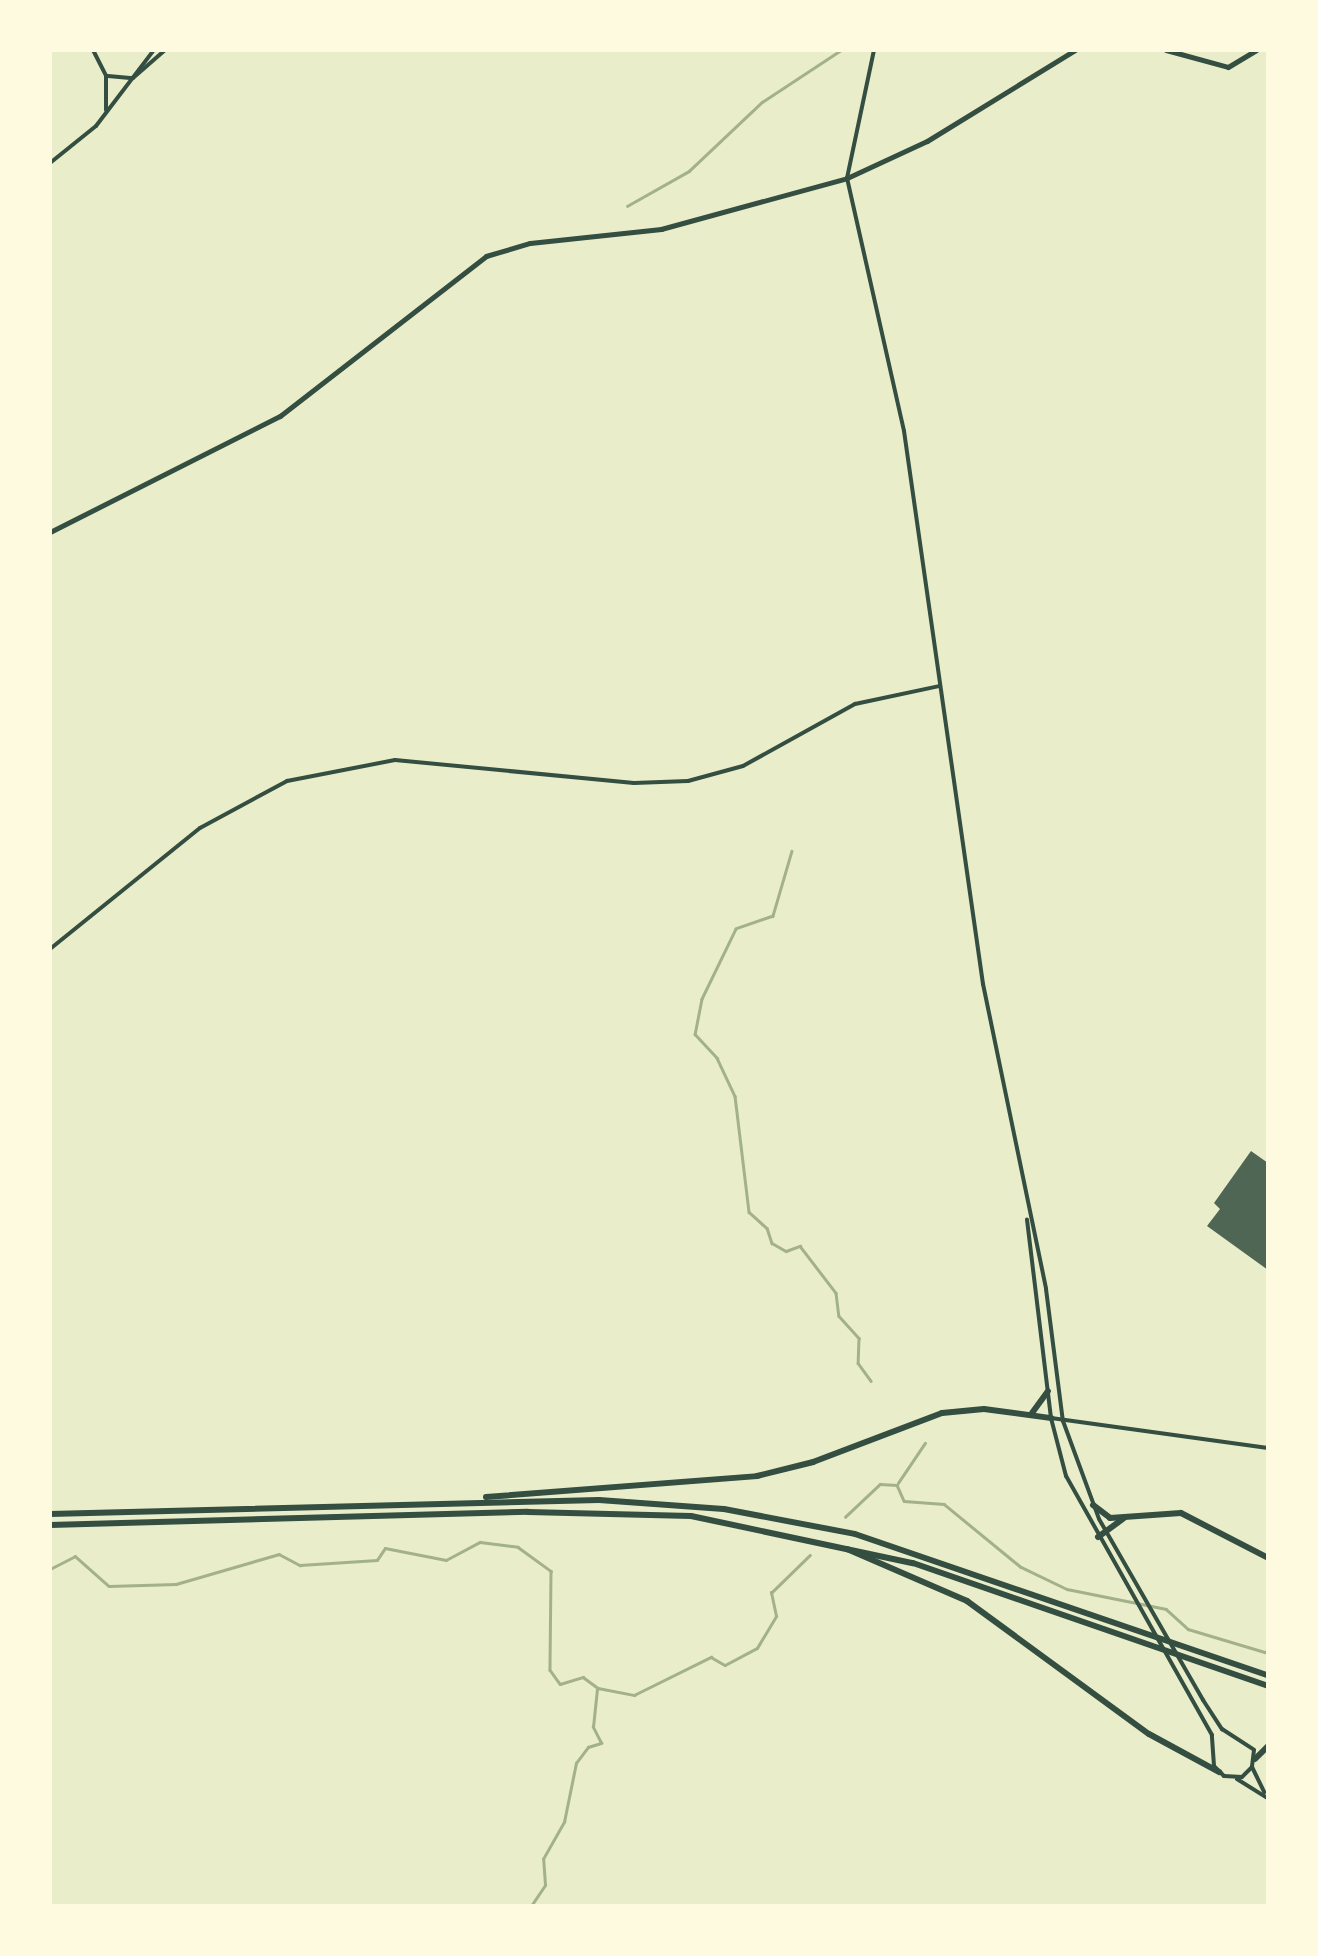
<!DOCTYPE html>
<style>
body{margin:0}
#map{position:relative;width:1318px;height:1956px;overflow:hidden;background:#e9edc9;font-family:Lato,sans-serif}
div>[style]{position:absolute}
.stream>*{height:2.5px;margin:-1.25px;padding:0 1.25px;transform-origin:1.25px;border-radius:1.25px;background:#a3b18a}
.building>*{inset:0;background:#4f6655}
.minor>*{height:4px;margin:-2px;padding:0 2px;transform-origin:2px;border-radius:2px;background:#344e41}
.tertiary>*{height:4px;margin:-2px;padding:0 2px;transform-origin:2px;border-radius:2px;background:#344e41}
.secondary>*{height:5px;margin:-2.5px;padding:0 2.5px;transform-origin:2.5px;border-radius:2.5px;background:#344e41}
.motorway>*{height:6px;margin:-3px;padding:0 3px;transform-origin:3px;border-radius:3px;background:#344e41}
span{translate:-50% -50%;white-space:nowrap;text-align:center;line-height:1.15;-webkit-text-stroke:10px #fefae0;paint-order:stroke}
.frame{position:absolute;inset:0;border:52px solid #fefae0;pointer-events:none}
</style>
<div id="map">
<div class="stream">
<i style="left:627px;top:206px;width:71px;rotate:-29.4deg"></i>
<i style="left:689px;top:171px;width:100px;rotate:-43.4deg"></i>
<i style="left:762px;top:102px;width:95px;rotate:-33.4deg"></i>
<i style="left:792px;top:851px;width:68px;rotate:106.3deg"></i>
<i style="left:773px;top:916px;width:39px;rotate:161deg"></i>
<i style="left:736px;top:929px;width:78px;rotate:115.9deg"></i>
<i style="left:702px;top:999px;width:36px;rotate:101deg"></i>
<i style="left:695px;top:1034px;width:33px;rotate:47deg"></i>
<i style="left:717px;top:1058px;width:42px;rotate:64.7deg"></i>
<i style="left:735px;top:1096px;width:117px;rotate:83.1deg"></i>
<i style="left:749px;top:1212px;width:24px;rotate:42deg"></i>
<i style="left:767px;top:1228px;width:16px;rotate:72deg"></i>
<i style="left:772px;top:1243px;width:16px;rotate:30deg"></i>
<i style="left:786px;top:1251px;width:15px;rotate:-20deg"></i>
<i style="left:800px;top:1246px;width:59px;rotate:52.5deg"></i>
<i style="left:836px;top:1293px;width:23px;rotate:83deg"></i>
<i style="left:839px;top:1316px;width:30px;rotate:48deg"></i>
<i style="left:859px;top:1338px;width:25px;rotate:92deg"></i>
<i style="left:858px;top:1363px;width:22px;rotate:54deg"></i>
<i style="left:898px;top:1483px;width:48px;rotate:-56deg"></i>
<i style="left:845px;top:1517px;width:48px;rotate:-43.3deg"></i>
<i style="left:880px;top:1484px;width:17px;rotate:3deg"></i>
<i style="left:897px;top:1485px;width:17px;rotate:66deg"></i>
<i style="left:904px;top:1501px;width:40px;rotate:4.3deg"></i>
<i style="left:944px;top:1504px;width:99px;rotate:39.3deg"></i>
<i style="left:1021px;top:1567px;width:51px;rotate:25.6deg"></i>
<i style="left:1067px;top:1589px;width:101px;rotate:11.4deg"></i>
<i style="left:1166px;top:1609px;width:30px;rotate:42deg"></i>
<i style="left:1188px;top:1629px;width:84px;rotate:16.7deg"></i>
<i style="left:50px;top:1569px;width:28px;rotate:-27deg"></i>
<i style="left:75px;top:1556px;width:45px;rotate:41.4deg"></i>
<i style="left:109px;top:1586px;width:67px;rotate:-1.7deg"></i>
<i style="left:176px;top:1584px;width:107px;rotate:-16.2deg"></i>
<i style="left:279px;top:1554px;width:24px;rotate:28deg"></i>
<i style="left:300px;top:1565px;width:77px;rotate:-3.7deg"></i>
<i style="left:377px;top:1560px;width:14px;rotate:-56deg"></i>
<i style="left:385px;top:1548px;width:62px;rotate:11.1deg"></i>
<i style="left:446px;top:1560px;width:38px;rotate:-28deg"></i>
<i style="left:480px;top:1542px;width:38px;rotate:7deg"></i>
<i style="left:518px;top:1547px;width:41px;rotate:36deg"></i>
<i style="left:551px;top:1571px;width:99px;rotate:90.6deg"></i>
<i style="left:550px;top:1670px;width:17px;rotate:54deg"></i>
<i style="left:560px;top:1684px;width:24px;rotate:-17deg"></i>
<i style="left:583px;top:1677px;width:19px;rotate:36deg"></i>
<i style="left:598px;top:1688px;width:37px;rotate:11deg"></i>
<i style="left:634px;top:1695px;width:86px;rotate:-26.3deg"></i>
<i style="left:711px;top:1657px;width:16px;rotate:30deg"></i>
<i style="left:725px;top:1665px;width:36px;rotate:-28deg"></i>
<i style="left:757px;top:1648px;width:37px;rotate:-59deg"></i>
<i style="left:776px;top:1616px;width:24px;rotate:-102deg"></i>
<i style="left:771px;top:1593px;width:54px;rotate:-44.3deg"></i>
<i style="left:531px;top:1906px;width:25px;rotate:-56deg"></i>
<i style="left:545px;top:1885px;width:26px;rotate:-94deg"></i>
<i style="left:543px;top:1859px;width:43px;rotate:-60.4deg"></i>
<i style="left:564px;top:1822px;width:60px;rotate:-78.5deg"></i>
<i style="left:576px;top:1763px;width:20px;rotate:-53deg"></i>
<i style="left:588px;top:1747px;width:14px;rotate:-17deg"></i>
<i style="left:601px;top:1743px;width:18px;rotate:-117deg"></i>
<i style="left:593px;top:1727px;width:37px;rotate:-84deg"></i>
</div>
<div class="building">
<i style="clip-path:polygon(1251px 1151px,1268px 1163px,1268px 1270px,1207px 1226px,1220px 1209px,1214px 1203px)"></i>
</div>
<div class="minor">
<i style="left:93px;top:50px;width:29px;rotate:63deg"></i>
<i style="left:106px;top:76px;width:34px;rotate:90deg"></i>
<i style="left:108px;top:76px;width:25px;rotate:5deg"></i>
<i style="left:133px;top:78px;width:43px;rotate:-41.2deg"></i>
<i style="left:50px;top:163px;width:59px;rotate:-38.8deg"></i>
<i style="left:96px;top:126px;width:96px;rotate:-52.7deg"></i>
<i style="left:1252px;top:1767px;width:28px;rotate:64deg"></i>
<i style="left:1237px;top:1779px;width:36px;rotate:32deg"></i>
</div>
<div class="tertiary">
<i style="left:874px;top:50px;width:131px;rotate:101.9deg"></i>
<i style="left:847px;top:178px;width:259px;rotate:77.3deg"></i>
<i style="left:904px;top:431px;width:559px;rotate:81.87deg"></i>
<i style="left:983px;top:984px;width:311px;rotate:78.3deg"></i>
<i style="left:1046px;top:1289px;width:133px;rotate:82.7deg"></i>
<i style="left:1063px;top:1421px;width:104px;rotate:69.8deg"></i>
<i style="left:1099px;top:1519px;width:209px;rotate:60.1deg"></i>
<i style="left:1203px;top:1700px;width:35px;rotate:57deg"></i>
<i style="left:1222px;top:1729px;width:38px;rotate:33deg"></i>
<i style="left:1254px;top:1750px;width:17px;rotate:97deg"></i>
<i style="left:1252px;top:1767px;width:14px;rotate:135deg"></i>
<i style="left:1242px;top:1777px;width:18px;rotate:-177deg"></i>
<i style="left:1224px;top:1776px;width:14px;rotate:-135deg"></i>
<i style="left:1214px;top:1766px;width:31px;rotate:-94deg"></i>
<i style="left:1212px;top:1735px;width:297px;rotate:-119.4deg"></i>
<i style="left:1066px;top:1476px;width:60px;rotate:-104.5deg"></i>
<i style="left:1051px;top:1418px;width:200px;rotate:-96.9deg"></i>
<i style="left:50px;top:949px;width:193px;rotate:-38.9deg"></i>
<i style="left:200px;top:828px;width:99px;rotate:-28.4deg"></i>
<i style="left:287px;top:781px;width:110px;rotate:-11deg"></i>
<i style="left:395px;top:760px;width:240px;rotate:5.5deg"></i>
<i style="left:634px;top:783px;width:54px;rotate:-2.1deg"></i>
<i style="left:688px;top:781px;width:57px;rotate:-15.3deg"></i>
<i style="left:743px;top:766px;width:128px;rotate:-29deg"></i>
<i style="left:855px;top:704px;width:87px;rotate:-12deg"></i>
<i style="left:1051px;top:1418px;width:219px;rotate:7.9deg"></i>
</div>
<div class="secondary">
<i style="left:1166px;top:50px;width:64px;rotate:15.3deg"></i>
<i style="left:1228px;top:67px;width:33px;rotate:-31deg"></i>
<i style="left:50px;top:532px;width:258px;rotate:-26.8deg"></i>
<i style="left:280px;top:416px;width:261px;rotate:-37.8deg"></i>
<i style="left:486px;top:256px;width:46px;rotate:-16.5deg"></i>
<i style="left:530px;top:243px;width:132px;rotate:-6.1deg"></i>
<i style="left:661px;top:229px;width:193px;rotate:-15.3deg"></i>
<i style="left:847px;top:178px;width:88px;rotate:-24.8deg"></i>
<i style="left:927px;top:141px;width:174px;rotate:-31.6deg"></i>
</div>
<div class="motorway">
<i style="left:1032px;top:1413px;width:27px;rotate:-54deg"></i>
<i style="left:486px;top:1497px;width:272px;rotate:-4.4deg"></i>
<i style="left:757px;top:1476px;width:58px;rotate:-14deg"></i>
<i style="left:813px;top:1462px;width:138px;rotate:-20.8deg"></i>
<i style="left:942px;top:1413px;width:42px;rotate:-5.4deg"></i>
<i style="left:984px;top:1409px;width:68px;rotate:7.7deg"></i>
<i style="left:1093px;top:1505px;width:21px;rotate:37deg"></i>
<i style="left:1110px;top:1518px;width:71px;rotate:-4deg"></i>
<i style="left:1181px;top:1513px;width:98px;rotate:27.3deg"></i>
<i style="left:50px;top:1514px;width:549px;rotate:-1.46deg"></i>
<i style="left:599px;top:1500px;width:125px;rotate:4.1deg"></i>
<i style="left:724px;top:1509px;width:133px;rotate:10.8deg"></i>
<i style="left:855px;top:1534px;width:436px;rotate:18.9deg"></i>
<i style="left:50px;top:1525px;width:478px;rotate:-1.6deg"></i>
<i style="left:528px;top:1512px;width:163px;rotate:1.4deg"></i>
<i style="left:691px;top:1516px;width:227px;rotate:12deg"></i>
<i style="left:913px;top:1563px;width:376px;rotate:19.1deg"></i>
<i style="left:1098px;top:1537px;width:32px;rotate:-36deg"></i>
<i style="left:847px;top:1549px;width:131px;rotate:23.4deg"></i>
<i style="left:967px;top:1601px;width:225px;rotate:36.2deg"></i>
<i style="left:1149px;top:1734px;width:80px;rotate:28.5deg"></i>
<i style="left:1255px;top:1759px;width:18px;rotate:-45deg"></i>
</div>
<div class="frame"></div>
</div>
